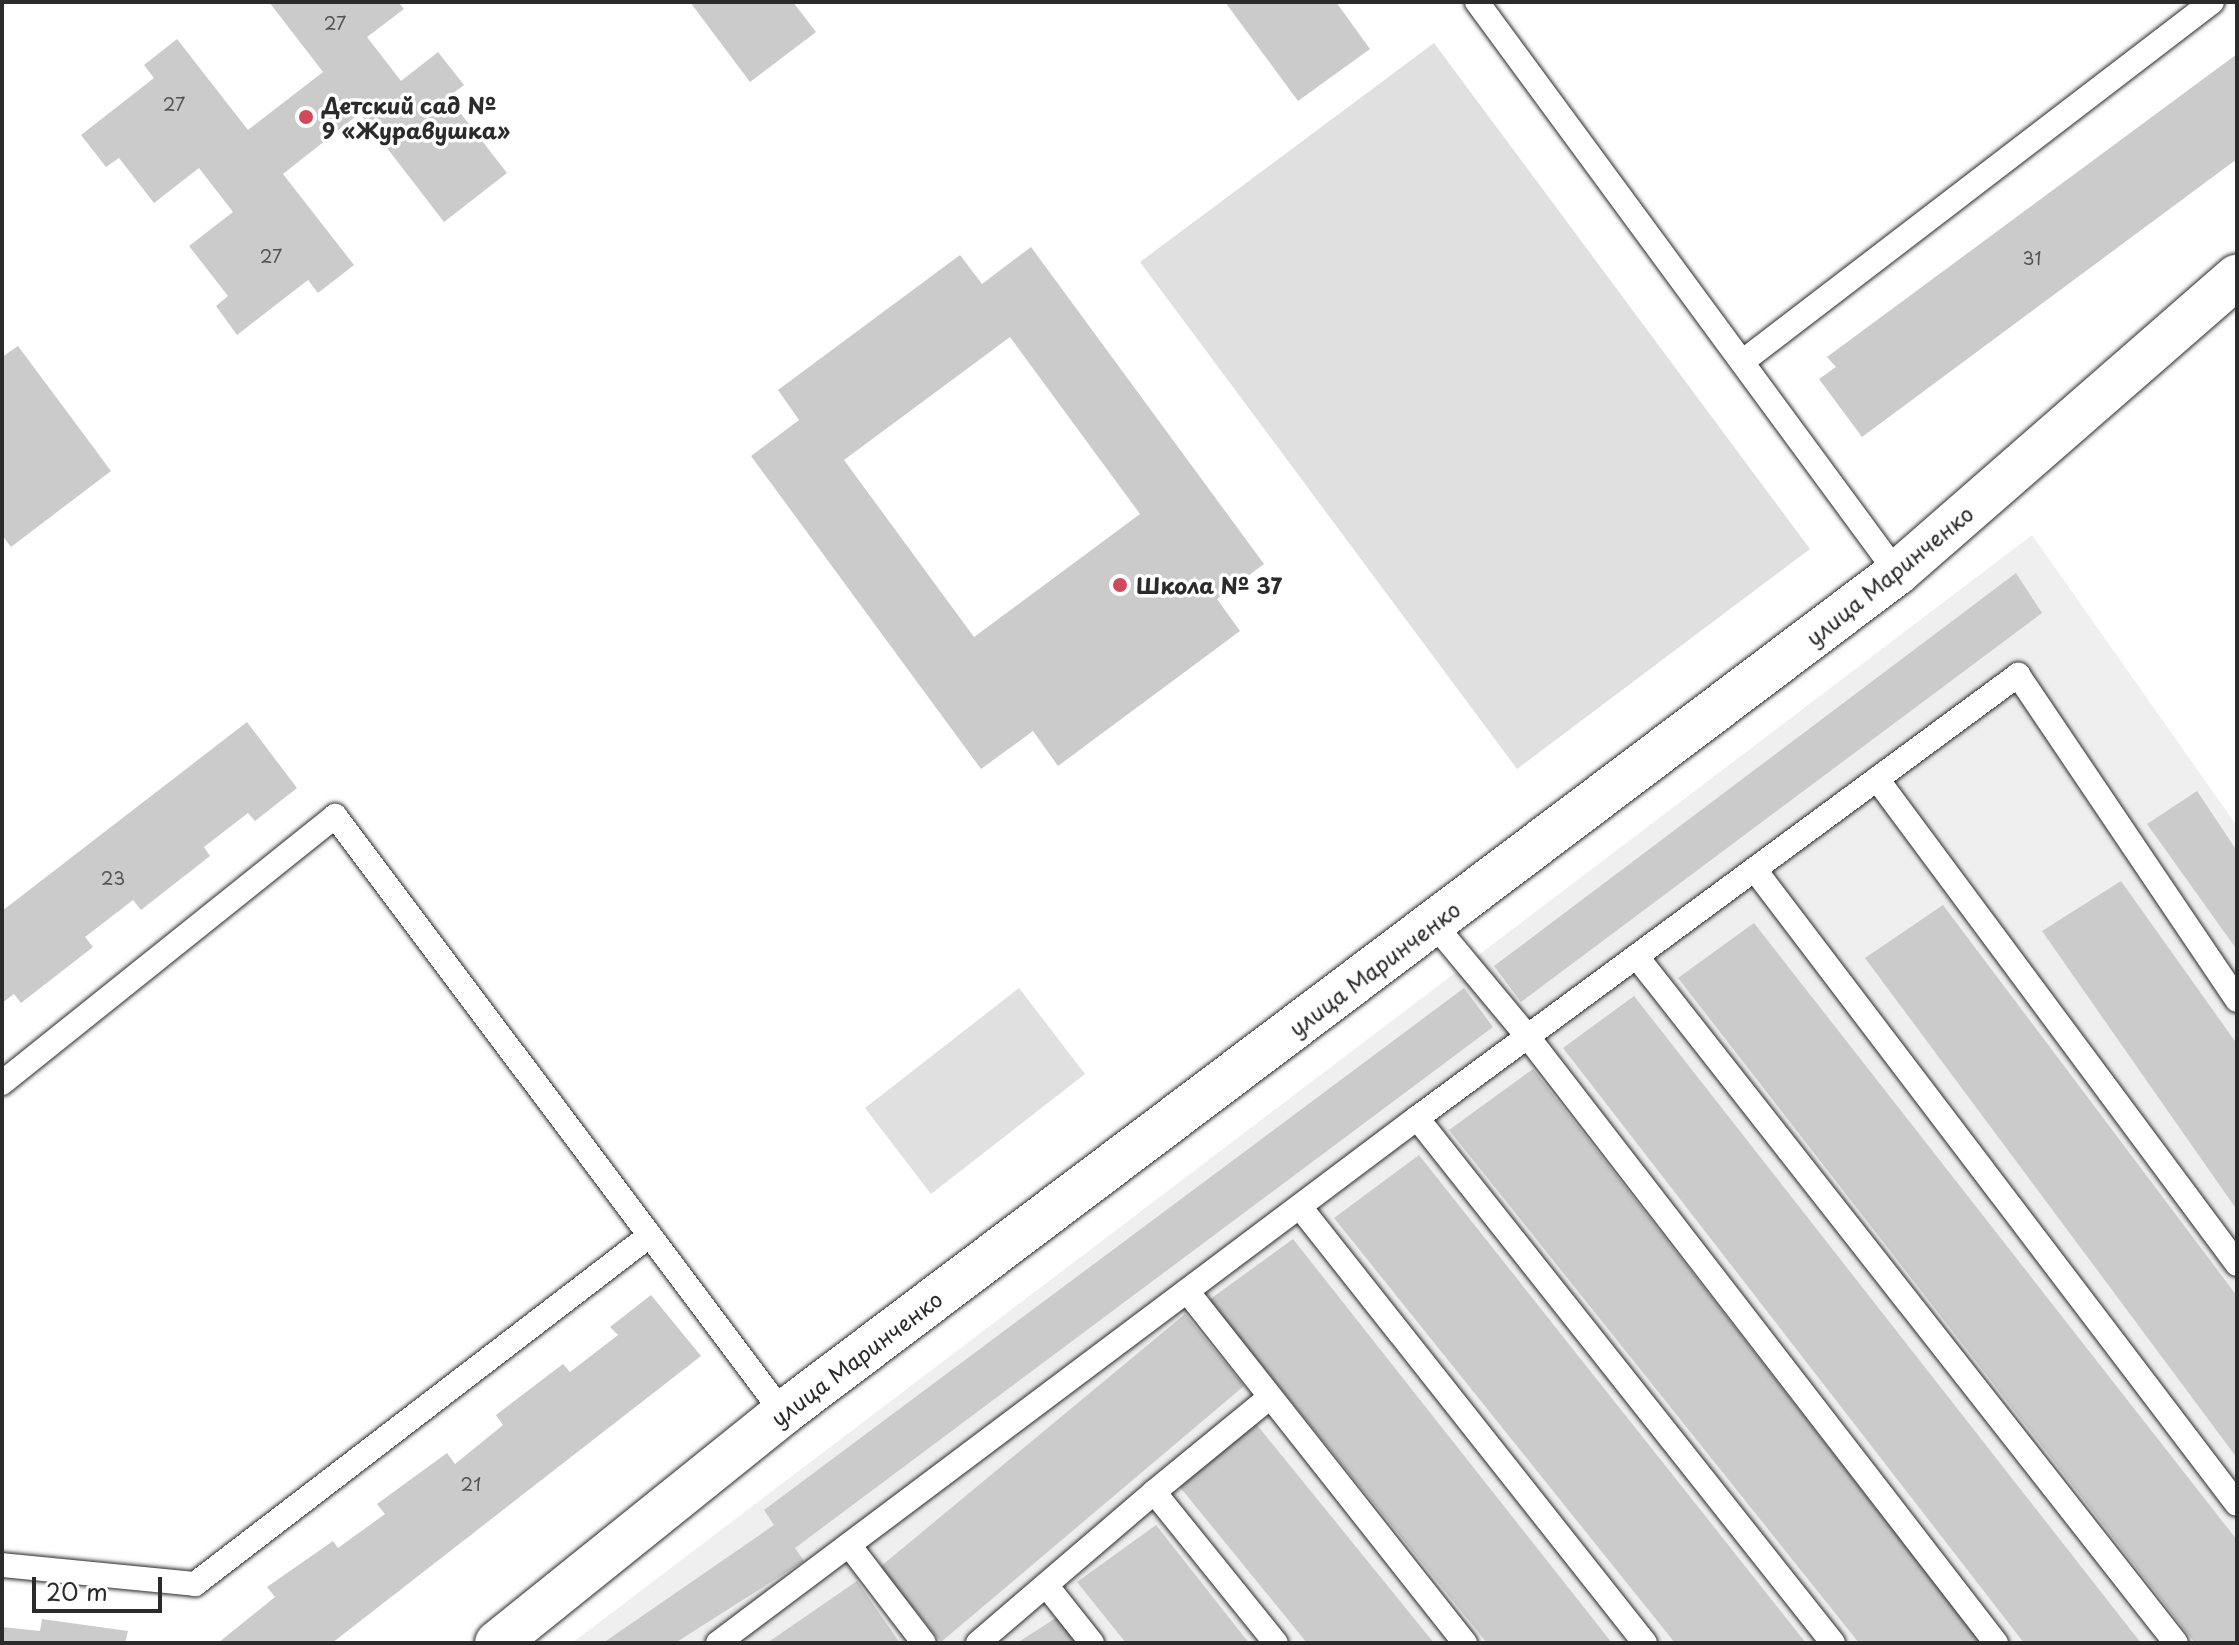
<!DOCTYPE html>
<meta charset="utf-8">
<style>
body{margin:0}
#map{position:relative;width:2239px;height:1645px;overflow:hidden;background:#fff;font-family:"Playpen Sans",sans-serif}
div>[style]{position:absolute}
.built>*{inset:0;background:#efefef}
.green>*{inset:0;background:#e0e0e0}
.building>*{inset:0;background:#cbcbcb}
.roads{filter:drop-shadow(0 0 2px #2b2b2b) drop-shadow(0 0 2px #2b2b2b)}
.service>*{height:24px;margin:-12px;padding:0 12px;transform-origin:12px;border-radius:12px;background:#fff}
.minor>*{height:44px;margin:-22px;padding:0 22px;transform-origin:22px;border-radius:22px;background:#fff}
.dots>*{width:22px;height:22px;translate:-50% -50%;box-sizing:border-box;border:4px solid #fff;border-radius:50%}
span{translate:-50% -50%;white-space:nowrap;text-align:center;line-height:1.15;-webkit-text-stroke:7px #fff;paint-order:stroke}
.number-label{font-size:18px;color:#535353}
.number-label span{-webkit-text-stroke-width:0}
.poi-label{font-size:22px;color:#2b2b2b;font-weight:700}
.left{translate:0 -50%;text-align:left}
.street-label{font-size:22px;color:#2b2b2b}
.frame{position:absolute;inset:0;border:4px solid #2b2b2b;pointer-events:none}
.scale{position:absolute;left:32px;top:1577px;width:130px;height:36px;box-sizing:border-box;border:4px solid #2b2b2b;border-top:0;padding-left:10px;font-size:24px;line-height:28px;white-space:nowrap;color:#2b2b2b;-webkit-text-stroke:6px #fff;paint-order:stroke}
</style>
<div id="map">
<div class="built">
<i style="clip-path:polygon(2032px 535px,2237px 826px,2237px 1643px,572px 1643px)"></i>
</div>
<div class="green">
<i style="clip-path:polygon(1434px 43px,1810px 549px,1517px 769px,1140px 262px)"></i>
<i style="clip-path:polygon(1019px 988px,1085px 1074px,931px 1194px,865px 1108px)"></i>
</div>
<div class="building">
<i style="clip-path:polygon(269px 2px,398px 2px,404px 9px,367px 37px,401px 81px,438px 52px,464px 85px,448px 97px,507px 173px,444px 222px,360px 113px,283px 174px,354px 265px,318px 293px,308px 280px,237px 335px,216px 306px,228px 296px,189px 246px,233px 212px,199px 168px,154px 203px,119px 158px,106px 167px,81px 135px,154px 78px,144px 65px,177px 39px,248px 130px,323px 72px)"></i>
<i style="clip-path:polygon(690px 2px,793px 2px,816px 32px,750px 82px)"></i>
<i style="clip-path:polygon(1225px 2px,1336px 2px,1370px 49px,1298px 101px)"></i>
<i style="clip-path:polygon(2237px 54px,2237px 159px,1862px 437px,1819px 379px,1836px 367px,1827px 357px)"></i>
<i style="clip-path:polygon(evenodd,1031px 247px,1264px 564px,1217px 599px,1240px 631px,1058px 766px,1033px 731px,981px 769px,751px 456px,799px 420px,778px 390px,960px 255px,982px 284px,1031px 247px,1010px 337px,1140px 514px,974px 637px,844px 460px,1010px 337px)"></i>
<i style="clip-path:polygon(18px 346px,111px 471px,11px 547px,2px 535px,2px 357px)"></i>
<i style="clip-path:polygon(2016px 573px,2042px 613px,1521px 1002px,1494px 966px)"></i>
<i style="clip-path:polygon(247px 722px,297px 788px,255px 821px,248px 813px,204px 847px,210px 856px,141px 910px,133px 900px,85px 937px,93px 947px,21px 1003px,14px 994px,2px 1003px,2px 911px)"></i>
<i style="clip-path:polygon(2197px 791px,2237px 851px,2237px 950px,2147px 824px)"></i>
<i style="clip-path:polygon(2121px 881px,2237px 1044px,2237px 1210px,2042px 931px)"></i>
<i style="clip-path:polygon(1943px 905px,2237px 1296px,2237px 1458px,1865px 958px)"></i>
<i style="clip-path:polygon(1754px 923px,2237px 1540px,2237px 1643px,2195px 1643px,1678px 978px)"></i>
<i style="clip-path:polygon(1464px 988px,1493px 1027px,795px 1548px,804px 1561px,675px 1643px,603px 1643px,774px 1525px,764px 1510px)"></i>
<i style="clip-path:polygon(1634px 996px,2141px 1643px,2024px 1643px,1563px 1048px)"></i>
<i style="clip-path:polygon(1533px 1069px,1981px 1643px,1859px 1643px,1449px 1130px)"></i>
<i style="clip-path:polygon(1419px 1155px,1806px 1643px,1675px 1643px,1334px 1218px)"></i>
<i style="clip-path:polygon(1293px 1239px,1612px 1643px,1487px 1643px,1209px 1300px)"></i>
<i style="clip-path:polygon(651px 1295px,701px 1356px,332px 1643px,218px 1643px,275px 1597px,267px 1587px,333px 1541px,338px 1548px,385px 1514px,377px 1504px,447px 1453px,455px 1464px,503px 1425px,496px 1415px,563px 1364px,570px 1372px,618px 1335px,610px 1327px)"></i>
<i style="clip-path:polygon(1185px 1314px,1244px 1386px,941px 1642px,880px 1567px)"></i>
<i style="clip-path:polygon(1253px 1420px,1434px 1643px,1307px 1643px,1175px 1481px)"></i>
<i style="clip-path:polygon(1156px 1525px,1249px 1643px,1126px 1643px,1077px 1582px)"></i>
<i style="clip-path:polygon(857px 1581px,900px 1643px,767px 1643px)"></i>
<i style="clip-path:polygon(1059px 1616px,1078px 1643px,1017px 1643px)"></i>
<i style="clip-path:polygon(42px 1619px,128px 1631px,125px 1643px,2px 1643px,2px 1627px,40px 1631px)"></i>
</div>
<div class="roads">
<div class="service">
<i style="left:1477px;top:2px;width:709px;rotate:53.66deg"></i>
<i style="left:1742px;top:362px;width:592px;rotate:-37.45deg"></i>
<i style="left:1877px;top:779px;width:604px;rotate:53.41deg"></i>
<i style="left:1755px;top:870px;width:796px;rotate:52.76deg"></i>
<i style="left:1433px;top:923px;width:148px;rotate:50.2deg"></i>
<i style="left:1528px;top:1037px;width:766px;rotate:52.32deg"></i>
<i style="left:1637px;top:957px;width:872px;rotate:51.84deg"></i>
<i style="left:2px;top:1083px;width:427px;rotate:-38.7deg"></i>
<i style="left:335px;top:816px;width:746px;rotate:53.11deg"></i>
<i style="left:1300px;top:1207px;width:556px;rotate:51.65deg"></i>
<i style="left:1187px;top:1291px;width:449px;rotate:51.7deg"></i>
<i style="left:1154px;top:1492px;width:150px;rotate:-39.3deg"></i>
<i style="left:849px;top:1545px;width:123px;rotate:52.6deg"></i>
<i style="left:2px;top:1565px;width:194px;rotate:5.6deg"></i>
<i style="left:195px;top:1584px;width:572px;rotate:-37.47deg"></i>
<i style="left:1046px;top:1585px;width:74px;rotate:51.6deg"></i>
<i style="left:718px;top:1643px;width:874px;rotate:-36.91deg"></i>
<i style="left:978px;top:1643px;width:232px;rotate:-40.6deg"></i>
<i style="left:1154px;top:1492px;width:194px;rotate:51.1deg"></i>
<i style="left:1833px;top:1643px;width:670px;rotate:-128.39deg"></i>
<i style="left:1417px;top:1118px;width:747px;rotate:-36.39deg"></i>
<i style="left:2018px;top:675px;width:392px;rotate:56deg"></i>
</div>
<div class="minor">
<i style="left:497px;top:1643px;width:367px;rotate:-38.8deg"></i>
<i style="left:783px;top:1413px;width:1395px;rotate:-37.02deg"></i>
<i style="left:1897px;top:573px;width:451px;rotate:-41.1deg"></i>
</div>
</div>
<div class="dots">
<i style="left:306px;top:117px;background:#d1495b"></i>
<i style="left:1120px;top:585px;background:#d1495b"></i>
</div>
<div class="number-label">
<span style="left:335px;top:23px">27</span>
<span style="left:174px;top:104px">27</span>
<span style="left:271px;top:256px">27</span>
<span style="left:2032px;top:258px">31</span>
<span style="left:113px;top:878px">23</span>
<span style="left:471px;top:1484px">21</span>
</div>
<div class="poi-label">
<span class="left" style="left:322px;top:117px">Детский сад №<br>9 «Журавушка»</span>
<span class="left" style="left:1136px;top:585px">Школа № 37</span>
</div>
<div class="street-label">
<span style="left:1889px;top:575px;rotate:-39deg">улица Маринченко</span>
<span style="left:1374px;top:968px;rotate:-37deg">улица Маринченко</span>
<span style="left:856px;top:1358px;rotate:-37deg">улица Маринченко</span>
</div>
<div class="frame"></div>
<div class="scale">20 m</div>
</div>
